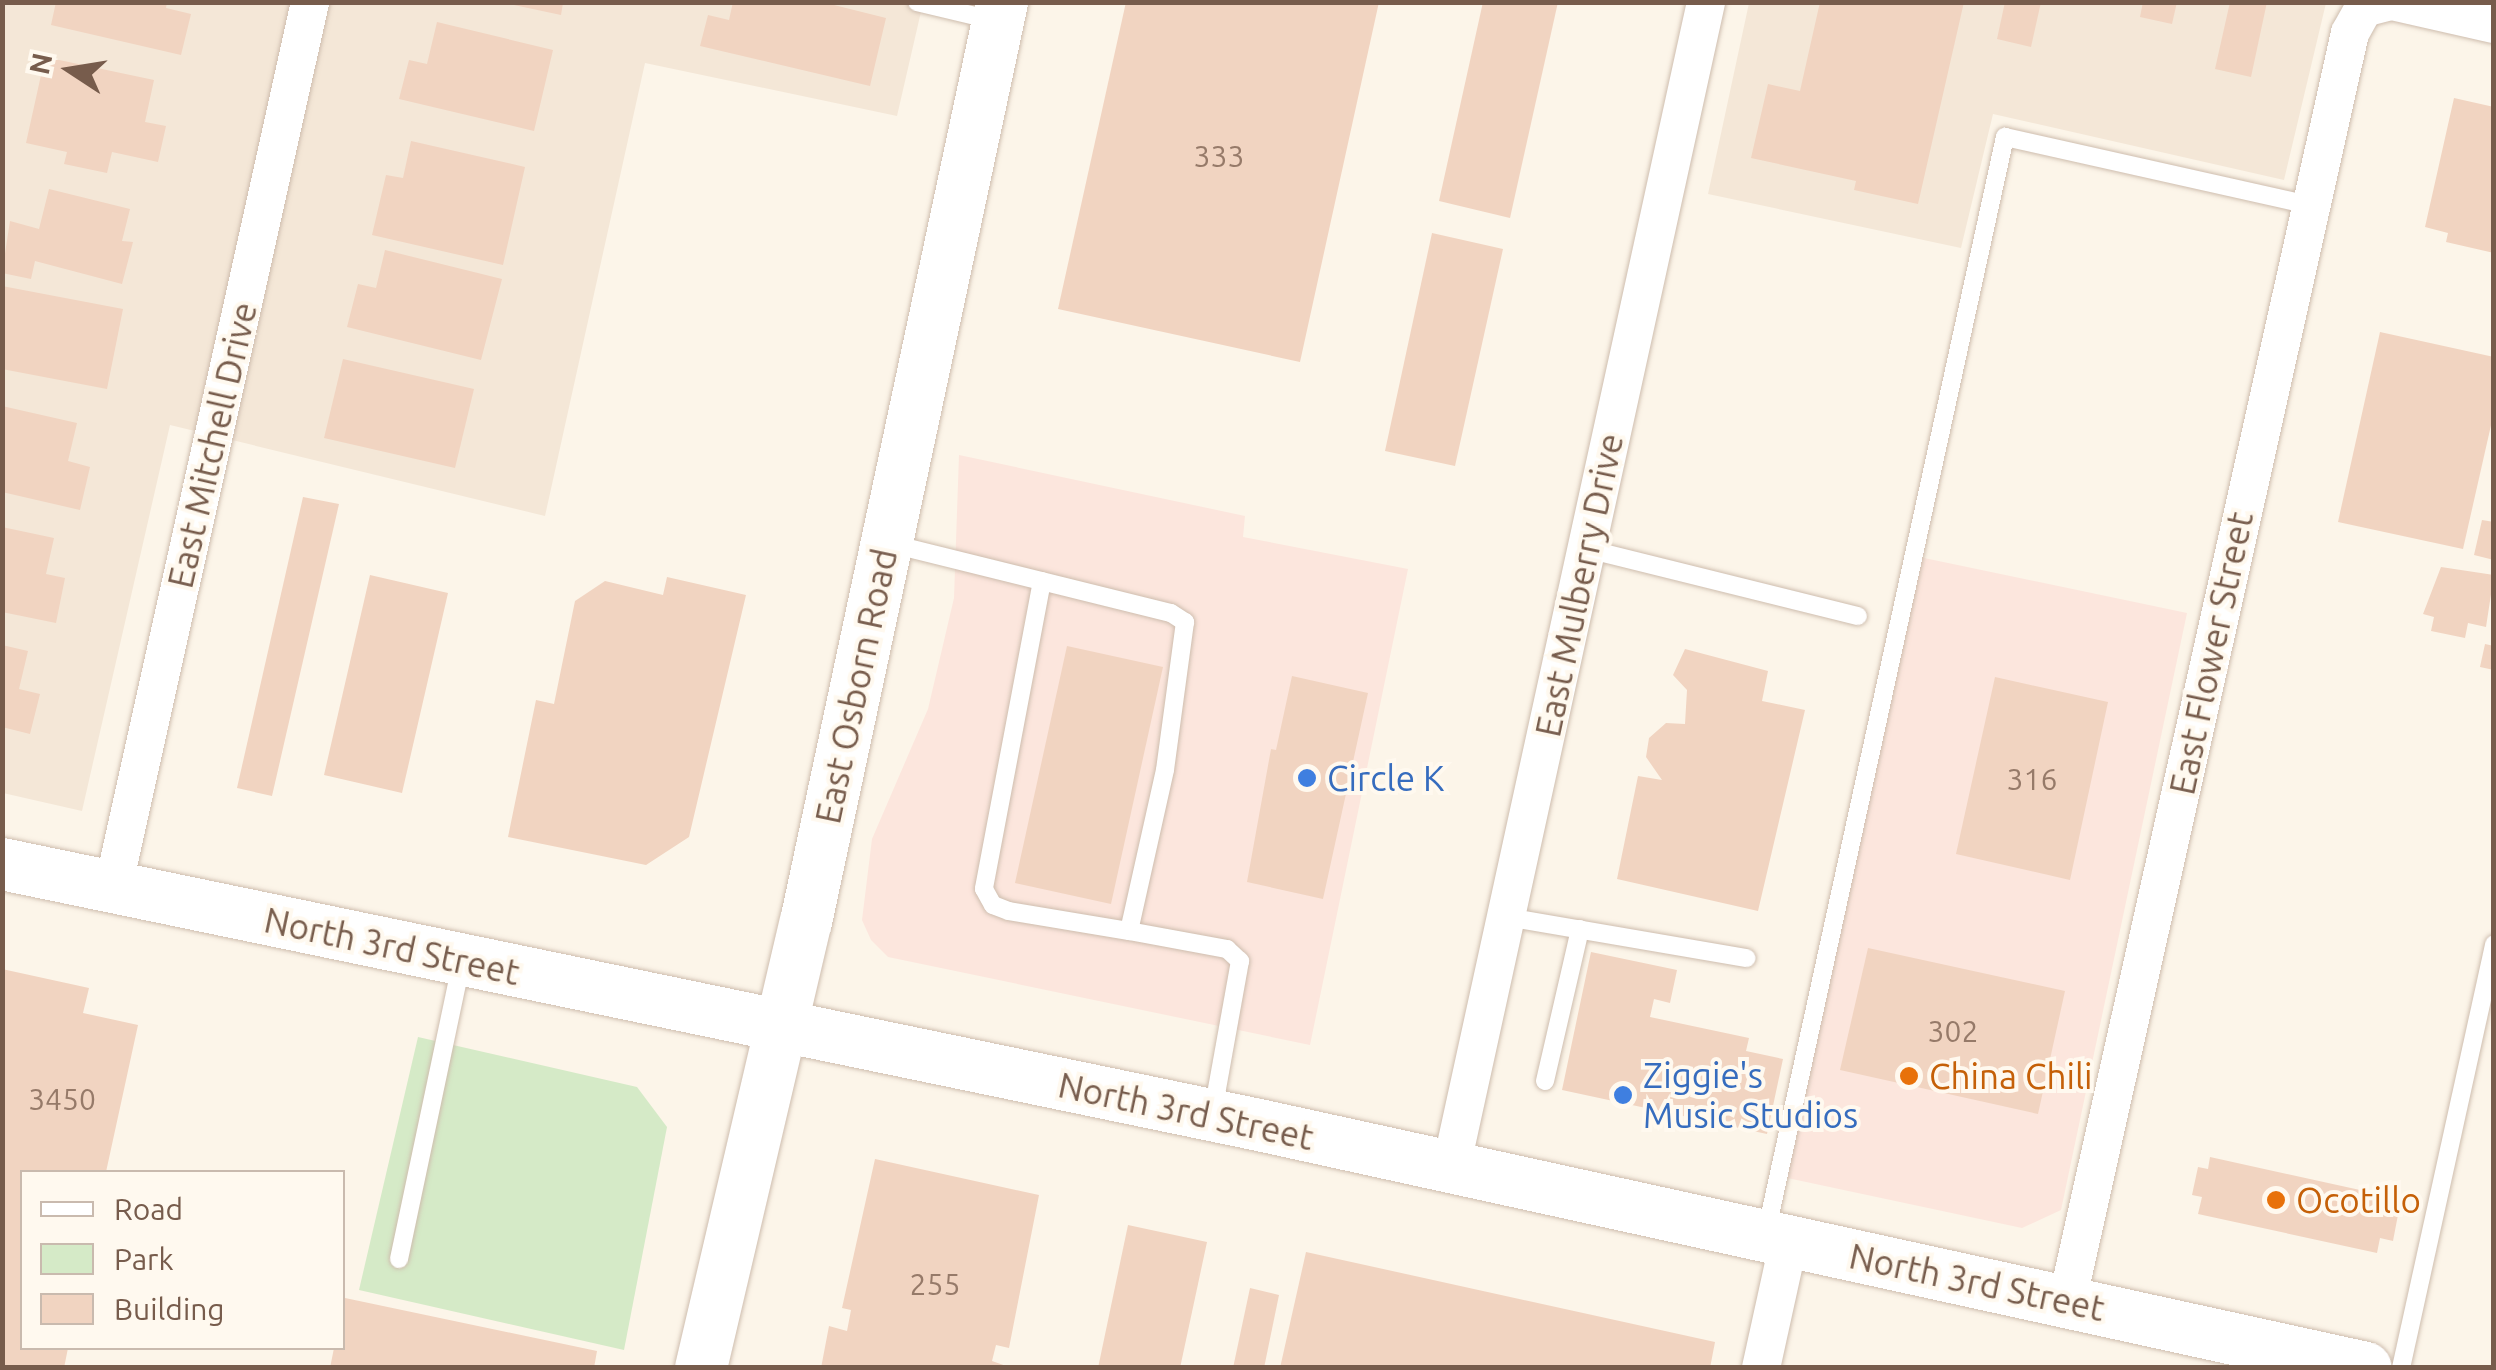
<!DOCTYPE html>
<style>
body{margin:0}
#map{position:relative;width:2496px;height:1370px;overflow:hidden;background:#fcf5e9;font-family:Ubuntu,sans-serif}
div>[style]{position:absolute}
.residential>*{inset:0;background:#f4e7d7}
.commercial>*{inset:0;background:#fce6dd}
.green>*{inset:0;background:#d5eac7}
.building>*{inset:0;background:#f1d4c1}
.roads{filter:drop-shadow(0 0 2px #cebdae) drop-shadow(0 0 2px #cebdae)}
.lane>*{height:18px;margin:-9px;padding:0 9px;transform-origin:9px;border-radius:9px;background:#fff}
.street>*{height:38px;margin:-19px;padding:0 19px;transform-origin:19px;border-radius:19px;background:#fff}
.secondary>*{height:52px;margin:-26px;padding:0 26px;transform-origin:26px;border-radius:26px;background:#fff}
.dots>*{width:28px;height:28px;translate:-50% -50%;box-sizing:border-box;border:5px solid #fff9ef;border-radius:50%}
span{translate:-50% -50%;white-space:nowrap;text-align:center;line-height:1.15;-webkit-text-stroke:8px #fff9ef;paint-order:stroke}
.number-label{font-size:30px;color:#967a69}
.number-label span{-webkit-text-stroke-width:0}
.street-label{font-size:35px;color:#775c4c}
.shop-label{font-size:35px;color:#366cbe}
.left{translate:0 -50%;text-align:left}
.food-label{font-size:35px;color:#c56008}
.frame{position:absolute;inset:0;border:5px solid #775c4c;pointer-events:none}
.legend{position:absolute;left:20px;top:1170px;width:325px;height:180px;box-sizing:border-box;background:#fff9ef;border:2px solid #c9baae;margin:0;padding:12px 18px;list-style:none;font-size:30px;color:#775c4c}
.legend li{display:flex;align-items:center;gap:20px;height:50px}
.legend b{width:50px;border:2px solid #c9baae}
.north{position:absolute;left:20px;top:20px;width:100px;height:100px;-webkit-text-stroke:8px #fff9ef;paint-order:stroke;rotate:282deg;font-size:28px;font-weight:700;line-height:40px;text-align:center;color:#775c4c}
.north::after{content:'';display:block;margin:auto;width:35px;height:45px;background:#775c4c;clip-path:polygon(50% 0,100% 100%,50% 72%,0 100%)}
</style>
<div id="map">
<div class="residential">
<i style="clip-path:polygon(3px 3px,923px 3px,897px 116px,645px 63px,545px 516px,170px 425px,82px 811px,3px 793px)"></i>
<i style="clip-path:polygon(1749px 3px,2326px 3px,2284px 180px,1993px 114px,1961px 248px,1708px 194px)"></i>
</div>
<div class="commercial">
<i style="clip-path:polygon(959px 455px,1245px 516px,1243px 537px,1408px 569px,1310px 1045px,888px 957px,871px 940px,862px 920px,872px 839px,928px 709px,954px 598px)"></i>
<i style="clip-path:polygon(1905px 554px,2187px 613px,2061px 1210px,2022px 1228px,1773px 1175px)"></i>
</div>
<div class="green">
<i style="clip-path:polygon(418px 1037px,637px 1087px,667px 1127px,624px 1350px,359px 1290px)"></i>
</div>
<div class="building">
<i style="clip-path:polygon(56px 2px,167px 2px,166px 8px,191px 14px,181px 55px,51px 25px)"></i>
<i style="clip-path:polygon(733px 2px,822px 2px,886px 18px,870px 86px,700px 46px,708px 15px,729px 20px)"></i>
<i style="clip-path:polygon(1126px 2px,1379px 2px,1300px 362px,1058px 309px)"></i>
<i style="clip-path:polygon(1483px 2px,1558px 2px,1510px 218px,1439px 201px)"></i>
<i style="clip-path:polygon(1820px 2px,1964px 2px,1918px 204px,1854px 190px,1856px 181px,1751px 158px,1768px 84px,1800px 91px)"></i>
<i style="clip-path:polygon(2005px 2px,2041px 2px,2031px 47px,1997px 39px)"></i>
<i style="clip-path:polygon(2143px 2px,2177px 2px,2172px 24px,2140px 17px)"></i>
<i style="clip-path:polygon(2230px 2px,2267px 2px,2251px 77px,2215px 69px)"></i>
<i style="clip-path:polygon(505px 3px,563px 3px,561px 15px)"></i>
<i style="clip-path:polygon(437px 22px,553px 50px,534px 131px,399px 99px,409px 60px,427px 64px)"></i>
<i style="clip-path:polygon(45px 57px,154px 80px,145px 122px,166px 126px,158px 162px,112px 152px,107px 173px,64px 164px,67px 152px,26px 143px)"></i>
<i style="clip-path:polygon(2454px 98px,2494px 107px,2494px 253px,2446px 242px,2448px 233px,2425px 227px)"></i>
<i style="clip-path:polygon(411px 141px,525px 167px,503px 265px,372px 235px,386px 175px,403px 178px)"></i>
<i style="clip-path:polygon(49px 189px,130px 209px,122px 241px,133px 242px,122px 284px,35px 261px,31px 279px,2px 273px,10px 221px,39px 229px)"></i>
<i style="clip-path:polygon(1432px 233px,1503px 249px,1455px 466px,1385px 451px)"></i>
<i style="clip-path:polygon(385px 250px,502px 279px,481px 360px,347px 327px,358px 284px,376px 288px)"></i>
<i style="clip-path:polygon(2px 286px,123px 309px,107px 389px,2px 369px)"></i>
<i style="clip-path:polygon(2380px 332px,2494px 357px,2494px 412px,2463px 549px,2338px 522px)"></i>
<i style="clip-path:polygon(343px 359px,474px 389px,455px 468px,324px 438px)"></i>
<i style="clip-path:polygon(2px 406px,77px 423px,68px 461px,90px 467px,80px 510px,2px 492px)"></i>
<i style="clip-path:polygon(303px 497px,339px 504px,272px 796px,237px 788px)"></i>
<i style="clip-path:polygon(2482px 520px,2494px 522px,2494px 560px,2474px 555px)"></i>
<i style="clip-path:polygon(2px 527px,54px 538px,46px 574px,65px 578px,56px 623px,2px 612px)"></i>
<i style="clip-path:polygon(2441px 567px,2494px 575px,2486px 627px,2468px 623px,2465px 638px,2431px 631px,2434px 617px,2423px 614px)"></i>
<i style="clip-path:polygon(370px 575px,448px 593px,402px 793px,324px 775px)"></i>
<i style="clip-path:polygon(667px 577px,746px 595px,689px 837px,646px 865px,508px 837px,536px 700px,554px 704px,575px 601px,605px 581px,663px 595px)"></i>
<i style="clip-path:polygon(2485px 644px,2494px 646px,2494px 670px,2480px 667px)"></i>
<i style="clip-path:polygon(2px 645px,28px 651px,19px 689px,40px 694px,30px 734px,2px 727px)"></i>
<i style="clip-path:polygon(1067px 646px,1163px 667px,1111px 904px,1015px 883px)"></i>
<i style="clip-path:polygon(1685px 649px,1768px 671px,1762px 701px,1805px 710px,1758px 911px,1617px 879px,1638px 776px,1662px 780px,1646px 757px,1649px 738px,1666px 723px,1685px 724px,1687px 690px,1673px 675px)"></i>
<i style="clip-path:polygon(1292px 676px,1368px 693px,1323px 899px,1247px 882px,1271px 749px,1276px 750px)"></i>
<i style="clip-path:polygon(1995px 677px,2108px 702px,2070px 880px,1956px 854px)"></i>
<i style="clip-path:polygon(1868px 948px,2065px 991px,2038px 1114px,1840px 1070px)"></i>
<i style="clip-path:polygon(1591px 952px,1677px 970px,1670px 1003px,1654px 999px,1650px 1017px,1749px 1038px,1746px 1051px,1783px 1059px,1767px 1134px,1562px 1090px)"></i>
<i style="clip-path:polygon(2px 969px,89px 988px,83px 1013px,138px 1025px,106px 1172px,22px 1172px,22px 1348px,68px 1348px,64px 1368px,2px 1368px)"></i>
<i style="clip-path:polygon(2210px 1157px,2401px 1199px,2393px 1241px,2380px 1238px,2377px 1253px,2198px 1214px,2202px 1197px,2192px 1195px,2198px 1167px,2208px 1169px)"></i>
<i style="clip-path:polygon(875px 1159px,1039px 1195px,1009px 1348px,996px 1345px,992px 1361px,1012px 1368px,821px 1368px,829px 1326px,847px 1331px,851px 1310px,842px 1308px)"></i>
<i style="clip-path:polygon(1128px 1225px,1207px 1242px,1180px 1368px,1098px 1368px)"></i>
<i style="clip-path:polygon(1306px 1252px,1715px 1342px,1710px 1368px,1280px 1368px)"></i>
<i style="clip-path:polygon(1250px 1288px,1279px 1295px,1264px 1368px,1233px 1368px)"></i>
<i style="clip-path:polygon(345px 1298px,597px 1351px,594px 1368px,330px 1368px,334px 1348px,342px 1348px)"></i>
</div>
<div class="roads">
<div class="lane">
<i style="left:917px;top:2px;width:77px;rotate:13.5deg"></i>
<i style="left:892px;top:544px;width:287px;rotate:13.9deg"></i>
<i style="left:1171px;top:613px;width:17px;rotate:33deg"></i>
<i style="left:1185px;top:622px;width:149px;rotate:97.7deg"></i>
<i style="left:1165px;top:770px;width:165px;rotate:102.6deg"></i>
<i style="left:1129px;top:931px;width:100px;rotate:10.4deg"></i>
<i style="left:1227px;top:949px;width:18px;rotate:43deg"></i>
<i style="left:1240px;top:961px;width:152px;rotate:100.2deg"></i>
<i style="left:1587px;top:549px;width:279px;rotate:13.9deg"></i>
<i style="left:1042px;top:581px;width:313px;rotate:100.7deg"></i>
<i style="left:984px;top:889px;width:18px;rotate:61deg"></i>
<i style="left:993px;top:905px;width:17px;rotate:21deg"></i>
<i style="left:1009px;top:911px;width:122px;rotate:9.5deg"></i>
<i style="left:1506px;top:917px;width:244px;rotate:9.7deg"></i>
<i style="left:1545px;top:1081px;width:156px;rotate:-77deg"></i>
<i style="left:1766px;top:1233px;width:1122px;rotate:-77.7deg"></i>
<i style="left:2005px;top:137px;width:312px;rotate:12.6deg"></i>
<i style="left:399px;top:1259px;width:299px;rotate:-78.1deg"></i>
<i style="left:2401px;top:1368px;width:434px;rotate:-77.6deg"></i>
</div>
<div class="street">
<i style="left:2396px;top:2px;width:100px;rotate:12.7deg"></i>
<i style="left:113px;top:888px;width:908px;rotate:-77.46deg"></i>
<i style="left:1451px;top:1168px;width:1194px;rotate:-77.66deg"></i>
<i style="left:2067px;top:1302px;width:1300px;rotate:-77.43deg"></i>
<i style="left:2350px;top:33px;width:29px;rotate:-61deg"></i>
<i style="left:2364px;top:8px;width:23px;rotate:-15deg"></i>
<i style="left:1761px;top:1368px;width:130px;rotate:-77.6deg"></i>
</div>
<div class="secondary">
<i style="left:2px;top:864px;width:1284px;rotate:11.73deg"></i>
<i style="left:1259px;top:1125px;width:1133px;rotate:12.38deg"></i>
<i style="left:701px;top:1368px;width:458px;rotate:-76.8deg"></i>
<i style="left:806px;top:922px;width:941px;rotate:-77.97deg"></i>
</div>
</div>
<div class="dots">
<i style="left:1307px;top:778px;background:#3f7fe0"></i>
<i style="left:1909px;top:1076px;background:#e8710a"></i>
<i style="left:1623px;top:1095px;background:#3f7fe0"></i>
<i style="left:2276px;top:1200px;background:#e8710a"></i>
</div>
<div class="number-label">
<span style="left:1219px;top:156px">333</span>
<span style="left:2032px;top:779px">316</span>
<span style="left:1953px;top:1031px">302</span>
<span style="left:62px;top:1099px">3450</span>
<span style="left:935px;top:1284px">255</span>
</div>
<div class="street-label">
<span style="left:212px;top:445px;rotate:-77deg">East Mitchell Drive</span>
<span style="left:1579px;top:585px;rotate:-78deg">East Mulberry Drive</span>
<span style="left:2211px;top:653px;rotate:-78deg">East Flower Street</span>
<span style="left:856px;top:686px;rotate:-78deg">East Osborn Road</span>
<span style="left:392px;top:946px;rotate:12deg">North 3rd Street</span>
<span style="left:1186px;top:1111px;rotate:12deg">North 3rd Street</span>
<span style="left:1977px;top:1282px;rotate:12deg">North 3rd Street</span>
</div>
<div class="shop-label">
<span class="left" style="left:1327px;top:778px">Circle K</span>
<span class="left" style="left:1643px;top:1095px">Ziggie's<br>Music Studios</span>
</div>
<div class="food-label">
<span class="left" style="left:1929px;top:1076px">China Chili</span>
<span class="left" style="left:2296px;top:1200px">Ocotillo</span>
</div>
<div class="frame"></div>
<ul class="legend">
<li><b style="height:12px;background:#fff"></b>Road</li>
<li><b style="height:28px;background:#d5eac7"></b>Park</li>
<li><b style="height:28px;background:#f1d4c1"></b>Building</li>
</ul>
<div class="north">N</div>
</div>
